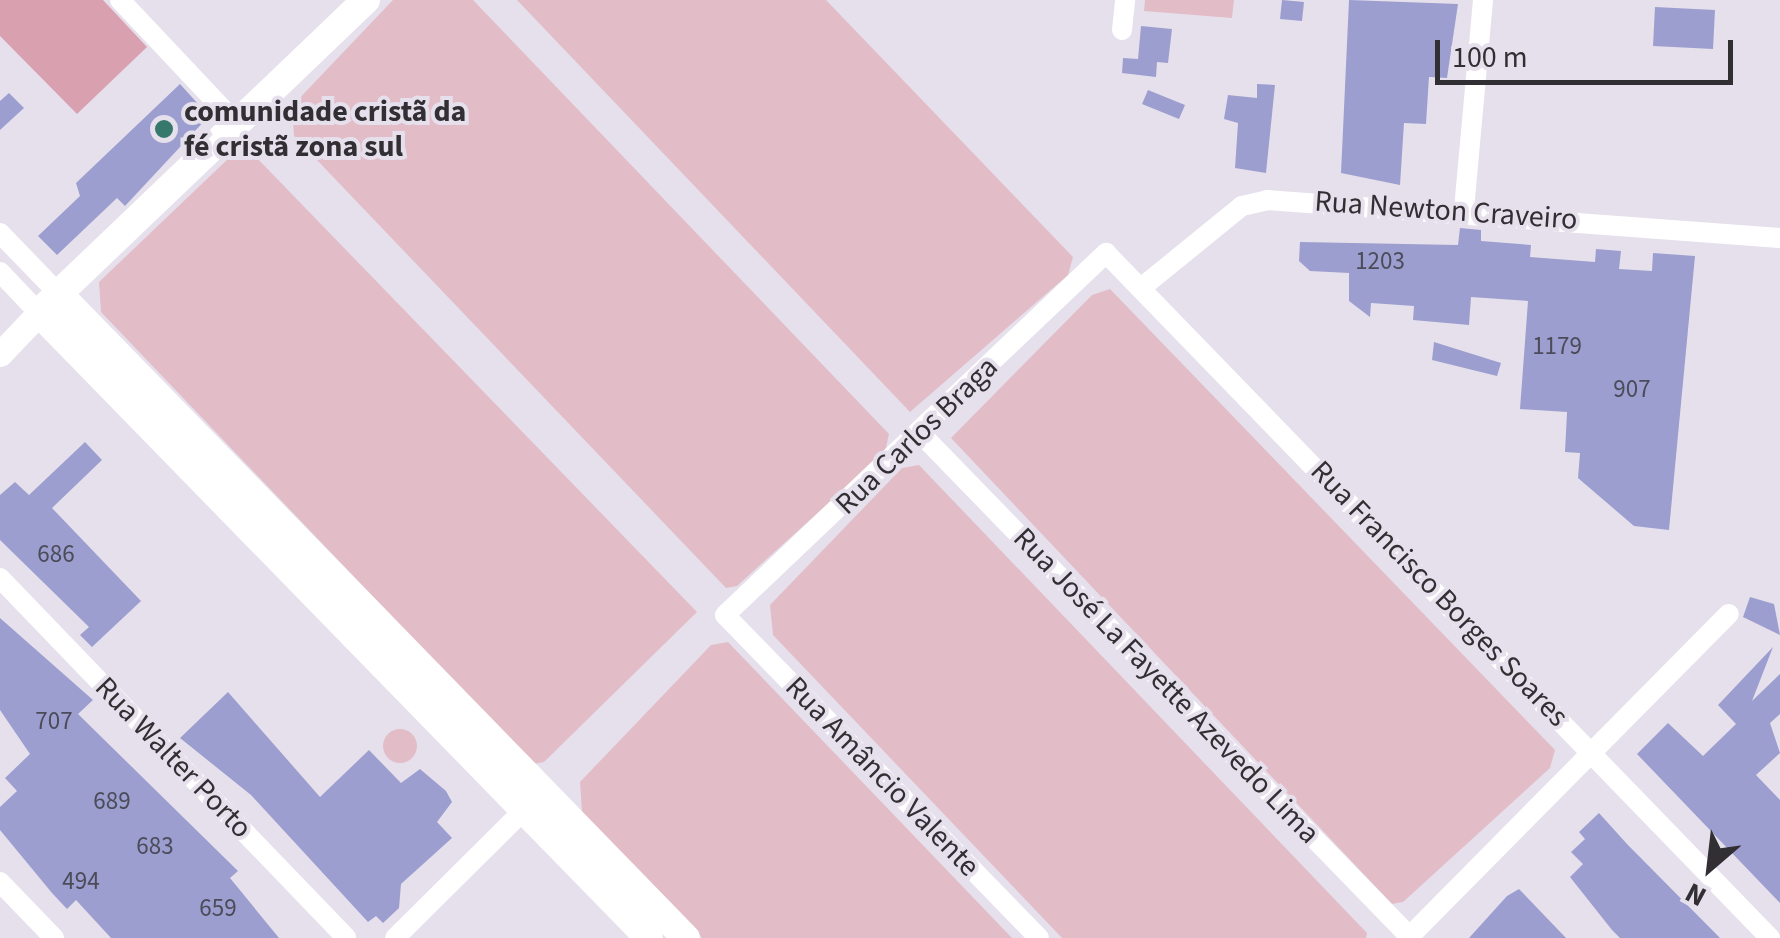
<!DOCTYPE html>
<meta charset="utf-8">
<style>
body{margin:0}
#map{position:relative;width:1780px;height:938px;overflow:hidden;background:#e6e0ec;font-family:"Source Sans 3",sans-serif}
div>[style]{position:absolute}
.green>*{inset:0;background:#e2bdc7}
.round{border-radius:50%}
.forest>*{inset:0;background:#d9a0b0}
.building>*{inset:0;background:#9c9ecf}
.minor>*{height:20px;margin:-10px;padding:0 10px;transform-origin:10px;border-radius:10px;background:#fff}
.tertiary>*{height:25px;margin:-12.5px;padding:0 12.5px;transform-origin:12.5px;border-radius:12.5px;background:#fff}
.secondary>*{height:28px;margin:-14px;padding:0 14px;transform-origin:14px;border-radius:14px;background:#fff}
.dots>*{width:28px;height:28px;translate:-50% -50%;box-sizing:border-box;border:5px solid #e6e0ec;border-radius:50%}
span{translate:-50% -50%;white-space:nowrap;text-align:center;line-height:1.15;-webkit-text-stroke:8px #e6e0ec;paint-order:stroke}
.number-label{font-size:25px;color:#4c4b5a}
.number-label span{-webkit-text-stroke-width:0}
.poi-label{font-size:30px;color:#312f33;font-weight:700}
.left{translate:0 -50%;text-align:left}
.street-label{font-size:30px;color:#312f33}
.north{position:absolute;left:1660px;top:818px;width:100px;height:100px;-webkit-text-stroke:8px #e6e0ec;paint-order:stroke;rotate:208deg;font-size:28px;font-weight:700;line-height:40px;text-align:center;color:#312f33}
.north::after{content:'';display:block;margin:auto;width:35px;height:45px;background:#312f33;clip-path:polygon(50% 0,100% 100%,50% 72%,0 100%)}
.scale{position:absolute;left:1435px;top:40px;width:298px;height:45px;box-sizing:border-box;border:5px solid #312f33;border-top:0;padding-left:12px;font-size:30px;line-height:35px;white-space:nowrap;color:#312f33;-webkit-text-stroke:8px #e6e0ec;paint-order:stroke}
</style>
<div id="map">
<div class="green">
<i style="clip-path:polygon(393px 0,473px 0,889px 434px,885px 452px,737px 586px,726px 588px,294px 136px,292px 106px)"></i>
<i style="clip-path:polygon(517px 0,826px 0,1073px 257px,1068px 275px,910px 412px)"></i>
<i style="clip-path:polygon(1145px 0,1234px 0,1232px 18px,1144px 11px)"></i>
<i style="clip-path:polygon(253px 154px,697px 612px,544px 762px,533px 764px,101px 312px,99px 282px,231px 156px)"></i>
<i style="clip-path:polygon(1110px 289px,1555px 750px,1550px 768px,1403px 902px,1392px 904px,951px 438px,1092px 295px)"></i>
<i style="clip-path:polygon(919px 465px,1367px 933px,1366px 938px,1062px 938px,773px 635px,770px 605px,902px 468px)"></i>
<i style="clip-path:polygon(728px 642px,1012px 938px,702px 938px,582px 812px,580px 782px,711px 645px)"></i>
<i class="round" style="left:383px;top:729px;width:34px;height:34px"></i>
</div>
<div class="forest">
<i style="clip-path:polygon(0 0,103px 0,147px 47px,77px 114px,0 36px)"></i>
</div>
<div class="building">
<i style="clip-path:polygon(1282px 0,1304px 2px,1302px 21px,1280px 19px)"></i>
<i style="clip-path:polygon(1349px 0,1458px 4px,1447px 78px,1429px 77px,1426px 124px,1404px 123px,1400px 185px,1341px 173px)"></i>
<i style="clip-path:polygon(1655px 7px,1715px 10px,1713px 49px,1653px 46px)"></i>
<i style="clip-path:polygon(1141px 26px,1172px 29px,1168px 63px,1157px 62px,1156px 77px,1122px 73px,1123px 58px,1138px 59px)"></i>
<i style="clip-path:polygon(180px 84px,209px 116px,125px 206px,117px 198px,57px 255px,38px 236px,80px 196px,76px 183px)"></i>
<i style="clip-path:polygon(1257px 84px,1275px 85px,1266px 173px,1235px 168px,1238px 123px,1224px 119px,1228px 95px,1257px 98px)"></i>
<i style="clip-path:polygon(1148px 90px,1185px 105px,1179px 119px,1142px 104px)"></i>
<i style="clip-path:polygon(9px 93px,24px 108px,0 130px,0 101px)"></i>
<i style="clip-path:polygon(1460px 228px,1481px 230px,1481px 241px,1531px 245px,1530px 257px,1595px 262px,1596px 249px,1621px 251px,1619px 269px,1652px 271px,1653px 253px,1695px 256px,1669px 530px,1634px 526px,1578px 478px,1580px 453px,1565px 452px,1567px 412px,1520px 409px,1528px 301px,1471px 297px,1469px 325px,1413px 320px,1414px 306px,1371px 303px,1370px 317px,1349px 301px,1349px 273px,1310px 271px,1299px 261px,1300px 242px,1458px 245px)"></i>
<i style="clip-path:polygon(1434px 342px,1501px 363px,1497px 376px,1432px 360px)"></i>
<i style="clip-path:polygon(85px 442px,102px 460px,52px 508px,141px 601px,92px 647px,80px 635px,89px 627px,0 540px,0 495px,15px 482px,29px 495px)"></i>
<i style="clip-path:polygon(1750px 597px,1774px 604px,1780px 635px,1743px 617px)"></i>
<i style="clip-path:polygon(0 618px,93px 700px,78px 714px,238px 871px,230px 878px,279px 938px,111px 938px,76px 900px,67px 909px,52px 893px,0 830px,0 807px,17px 791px,5px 778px,30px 754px,0 710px)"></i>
<i style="clip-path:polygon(1773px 647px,1752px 701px,1780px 674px,1780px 714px,1770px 723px,1780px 753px,1756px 775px,1780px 800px,1780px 903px,1637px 754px,1668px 723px,1703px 756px,1736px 724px,1718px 705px)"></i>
<i style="clip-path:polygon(228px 692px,320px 797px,369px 750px,401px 783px,420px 769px,446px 791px,452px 802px,437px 822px,452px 838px,401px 884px,399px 908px,383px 923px,376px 916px,368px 922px,251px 795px,180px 738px)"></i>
<i style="clip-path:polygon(1599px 813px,1627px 844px,1720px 938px,1620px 938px,1612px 930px,1570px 877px,1583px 864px,1571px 852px,1585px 839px,1579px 832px)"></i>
<i style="clip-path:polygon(1519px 889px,1566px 938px,1469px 938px,1507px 896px)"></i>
</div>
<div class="minor">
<i style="left:120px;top:0;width:170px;rotate:46.7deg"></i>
<i style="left:1122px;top:30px;width:30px;rotate:-84deg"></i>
<i style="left:1464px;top:209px;width:210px;rotate:-84.8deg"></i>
<i style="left:0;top:233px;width:85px;rotate:46deg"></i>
<i style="left:0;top:272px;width:57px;rotate:46.4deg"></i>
<i style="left:1141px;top:288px;width:130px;rotate:-39.1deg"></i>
<i style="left:1242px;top:206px;width:26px;rotate:-13deg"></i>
<i style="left:1267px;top:200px;width:514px;rotate:4.24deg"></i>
<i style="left:921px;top:434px;width:703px;rotate:45.81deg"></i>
<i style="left:0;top:578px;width:499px;rotate:46.1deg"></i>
<i style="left:0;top:882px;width:78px;rotate:46deg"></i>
<i style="left:395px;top:938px;width:193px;rotate:-44.8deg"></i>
<i style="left:1039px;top:938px;width:450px;rotate:-134.2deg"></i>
<i style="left:725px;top:615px;width:526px;rotate:-43.54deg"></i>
<i style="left:1106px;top:253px;width:954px;rotate:45.89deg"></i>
<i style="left:1408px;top:938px;width:456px;rotate:-45.3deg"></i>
</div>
<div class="tertiary">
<i style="left:0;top:354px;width:57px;rotate:-46.4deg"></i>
</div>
<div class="secondary">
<i style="left:366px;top:0;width:453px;rotate:136.3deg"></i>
<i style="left:39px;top:313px;width:873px;rotate:45.7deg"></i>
<i style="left:59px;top:294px;width:899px;rotate:45.77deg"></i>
</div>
<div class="dots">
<i style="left:164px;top:129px;background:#36796c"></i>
</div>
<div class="number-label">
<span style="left:1380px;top:261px">1203</span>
<span style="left:1557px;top:346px">1179</span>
<span style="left:1632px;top:389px">907</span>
<span style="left:56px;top:554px">686</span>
<span style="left:54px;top:721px">707</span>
<span style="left:112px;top:801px">689</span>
<span style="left:155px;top:846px">683</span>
<span style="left:81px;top:881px">494</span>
<span style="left:218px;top:908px">659</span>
</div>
<div class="poi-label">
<span class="left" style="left:184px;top:129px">comunidade cristã da<br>fé cristã zona sul</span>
</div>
<div class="street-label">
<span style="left:1446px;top:211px;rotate:4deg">Rua Newton Craveiro</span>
<span style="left:917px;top:436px;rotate:-44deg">Rua Carlos Braga</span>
<span style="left:1439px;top:594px;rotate:46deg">Rua Francisco Borges Soares</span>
<span style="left:1166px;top:686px;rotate:46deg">Rua José La Fayette Azevedo Lima</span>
<span style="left:173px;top:758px;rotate:46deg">Rua Walter Porto</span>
<span style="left:882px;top:777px;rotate:46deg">Rua Amâncio Valente</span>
</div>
<div class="north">N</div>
<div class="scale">100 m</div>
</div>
